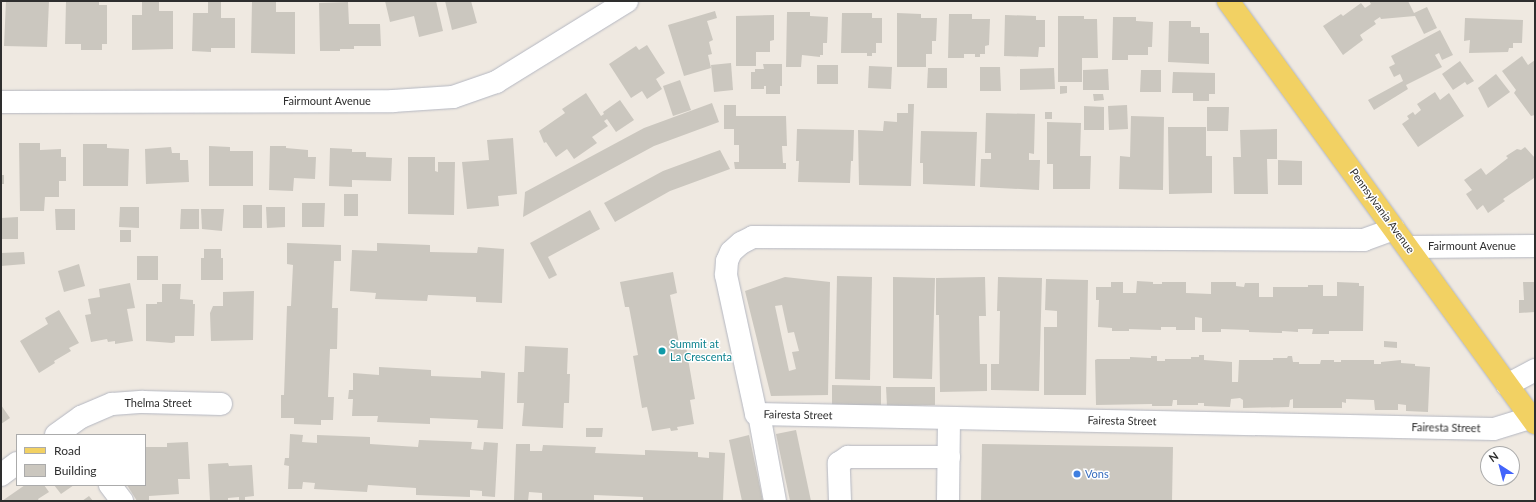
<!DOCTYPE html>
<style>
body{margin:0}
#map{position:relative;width:1536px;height:502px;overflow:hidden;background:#efe9e1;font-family:Lato,sans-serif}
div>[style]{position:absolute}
.building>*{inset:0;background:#cbc7bf}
.roads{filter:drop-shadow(0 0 1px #b4b7c1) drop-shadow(0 0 1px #b4b7c1)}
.minor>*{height:22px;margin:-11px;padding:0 11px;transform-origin:11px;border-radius:11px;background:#fff}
.major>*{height:22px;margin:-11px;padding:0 11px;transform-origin:11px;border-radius:11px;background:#f2d163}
.dots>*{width:11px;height:11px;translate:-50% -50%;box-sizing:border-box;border:2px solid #fff;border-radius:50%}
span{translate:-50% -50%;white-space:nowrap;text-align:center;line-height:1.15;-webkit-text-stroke:3px #fff;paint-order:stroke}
.street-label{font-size:11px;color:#2e2e2e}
.culture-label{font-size:11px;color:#0d838f}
.left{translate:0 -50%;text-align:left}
.shop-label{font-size:11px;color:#366cbe}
.frame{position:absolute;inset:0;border:2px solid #2e2e2e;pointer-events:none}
.legend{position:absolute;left:16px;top:434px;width:130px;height:52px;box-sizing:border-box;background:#fff;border:1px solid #ababab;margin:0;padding:5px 7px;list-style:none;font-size:12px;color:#2e2e2e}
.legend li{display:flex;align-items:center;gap:8px;height:20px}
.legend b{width:20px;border:1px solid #ababab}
.north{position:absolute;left:1480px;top:446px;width:40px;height:40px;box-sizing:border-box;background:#fff;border:1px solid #ababab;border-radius:50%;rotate:324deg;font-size:11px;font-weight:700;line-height:16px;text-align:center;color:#2e2e2e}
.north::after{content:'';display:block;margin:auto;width:14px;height:18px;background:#4264fb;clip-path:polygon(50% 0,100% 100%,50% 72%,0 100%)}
</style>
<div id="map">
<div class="building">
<i style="clip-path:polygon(6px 1px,49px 1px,47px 47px,4px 46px)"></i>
<i style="clip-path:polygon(66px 1px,99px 1px,99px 5px,107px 5px,107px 44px,102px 44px,102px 50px,81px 50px,81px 44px,65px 44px)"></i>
<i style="clip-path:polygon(142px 1px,159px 1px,159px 11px,173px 11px,173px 49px,132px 50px,132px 15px,142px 15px)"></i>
<i style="clip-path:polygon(208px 1px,221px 1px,221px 18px,235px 18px,235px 48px,211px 48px,211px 52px,192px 51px,193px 13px,208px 13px)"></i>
<i style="clip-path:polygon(252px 1px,276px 1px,276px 12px,295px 12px,295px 54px,251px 53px)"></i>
<i style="clip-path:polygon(385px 1px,436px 1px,443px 31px,419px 37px,414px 16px,390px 22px)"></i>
<i style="clip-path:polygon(445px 1px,471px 1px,477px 23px,452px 30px)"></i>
<i style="clip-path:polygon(1369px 1px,1408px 1px,1414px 13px,1427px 7px,1437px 28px,1424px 34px,1415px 16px,1381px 19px,1380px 17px,1374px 21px,1376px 24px,1360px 35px,1363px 40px,1343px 55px,1323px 26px,1341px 14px,1343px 16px,1361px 3px,1365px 8px,1371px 4px)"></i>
<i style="clip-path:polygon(348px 2px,349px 24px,380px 24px,381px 46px,354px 46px,354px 49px,340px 49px,340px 51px,320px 51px,319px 3px)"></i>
<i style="clip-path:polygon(715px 11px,717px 18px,707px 21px,713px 40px,709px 42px,712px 54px,708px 55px,711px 68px,684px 76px,668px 25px)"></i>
<i style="clip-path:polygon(787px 12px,810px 12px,810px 16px,828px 17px,827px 43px,823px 43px,823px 55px,820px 55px,820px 57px,802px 55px,801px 67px,786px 67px)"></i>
<i style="clip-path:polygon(842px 13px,872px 13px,872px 18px,882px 18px,882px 43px,876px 43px,876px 53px,872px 53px,872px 56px,867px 56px,867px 53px,841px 53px)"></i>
<i style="clip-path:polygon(897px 13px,921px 14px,921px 18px,937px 18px,936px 41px,932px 41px,932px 54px,926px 54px,926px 67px,897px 67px)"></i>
<i style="clip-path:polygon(949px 14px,972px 14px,972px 19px,990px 19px,989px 45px,985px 46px,985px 54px,980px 54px,980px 57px,975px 57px,975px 54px,964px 54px,964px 58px,948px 58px)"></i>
<i style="clip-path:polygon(774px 15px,774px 40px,770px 41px,770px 52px,756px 52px,756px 66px,736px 66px,736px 16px)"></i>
<i style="clip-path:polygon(1005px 15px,1036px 16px,1036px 20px,1045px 20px,1045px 47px,1039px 47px,1038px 57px,1004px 56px)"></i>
<i style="clip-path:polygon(1058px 16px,1084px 16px,1084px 19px,1097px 19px,1098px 58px,1082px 58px,1082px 82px,1058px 82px)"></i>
<i style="clip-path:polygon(1113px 17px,1136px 17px,1136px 21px,1153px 22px,1152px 47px,1148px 47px,1148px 55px,1128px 55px,1128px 60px,1112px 60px)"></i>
<i style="clip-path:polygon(1465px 18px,1523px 20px,1522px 43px,1513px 43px,1513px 48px,1509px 48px,1508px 52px,1469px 53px,1470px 40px,1464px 41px)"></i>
<i style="clip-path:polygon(1169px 21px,1191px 21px,1191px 27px,1200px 27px,1200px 33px,1209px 33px,1209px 64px,1168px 62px)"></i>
<i style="clip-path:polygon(1440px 30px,1453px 55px,1442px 60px,1439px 53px,1435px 55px,1442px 67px,1406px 85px,1408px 89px,1374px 110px,1368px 100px,1403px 81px,1400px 74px,1394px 77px,1389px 67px,1395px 64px,1391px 56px)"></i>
<i style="clip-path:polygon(647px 45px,665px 73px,656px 79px,662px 89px,647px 99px,642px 91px,631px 98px,609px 64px,636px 46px,639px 50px)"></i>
<i style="clip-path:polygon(1522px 56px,1528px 65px,1535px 60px,1535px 115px,1531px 116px,1514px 93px,1516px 90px,1502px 71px)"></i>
<i style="clip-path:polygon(1460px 61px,1474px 81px,1467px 85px,1465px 82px,1453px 90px,1442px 74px)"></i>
<i style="clip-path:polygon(731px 63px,733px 90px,714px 92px,711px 65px)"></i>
<i style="clip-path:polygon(763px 64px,782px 64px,782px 86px,780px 86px,780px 94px,766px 94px,766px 86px,764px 86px,764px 89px,751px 89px,751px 72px,755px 72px,755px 69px,764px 69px)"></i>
<i style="clip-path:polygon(817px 65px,838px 65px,838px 84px,817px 84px)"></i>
<i style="clip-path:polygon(869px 66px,892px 67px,891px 89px,868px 88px)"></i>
<i style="clip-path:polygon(980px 67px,1000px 67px,1001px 91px,980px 91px)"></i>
<i style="clip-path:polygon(928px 68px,947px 68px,947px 88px,927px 88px)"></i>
<i style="clip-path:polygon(1054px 68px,1055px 89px,1020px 90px,1020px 69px)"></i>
<i style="clip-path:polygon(1108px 69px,1109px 90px,1083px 90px,1083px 70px)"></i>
<i style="clip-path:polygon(1141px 70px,1161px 70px,1161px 92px,1140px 92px)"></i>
<i style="clip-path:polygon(1173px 72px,1215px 73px,1215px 94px,1209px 94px,1209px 101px,1193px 101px,1193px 93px,1172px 93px)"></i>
<i style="clip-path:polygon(1496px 74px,1510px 92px,1488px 108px,1478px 88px)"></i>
<i style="clip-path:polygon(680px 80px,691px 110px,673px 116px,663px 86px)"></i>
<i style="clip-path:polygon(1060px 86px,1067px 86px,1067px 93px,1060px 94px)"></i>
<i style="clip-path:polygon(1435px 92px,1440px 100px,1449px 93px,1464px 116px,1418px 147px,1402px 124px,1409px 119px,1407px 116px,1413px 112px,1415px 115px,1421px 110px,1417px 104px)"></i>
<i style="clip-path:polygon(586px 93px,601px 116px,604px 114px,603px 112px,620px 100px,634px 120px,616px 132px,607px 119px,604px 121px,608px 126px,592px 137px,597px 143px,574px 159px,567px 149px,556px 157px,546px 142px,544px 143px,539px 131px,565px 113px,562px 109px)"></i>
<i style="clip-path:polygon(1093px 94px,1103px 94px,1104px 100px,1094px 101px)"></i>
<i style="clip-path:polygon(712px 103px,719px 122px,654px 146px,523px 217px,525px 192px,644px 128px)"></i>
<i style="clip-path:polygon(908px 104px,914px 104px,911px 186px,859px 185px,858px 130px,883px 131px,884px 121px,897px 122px,897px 113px,908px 113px)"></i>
<i style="clip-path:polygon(724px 105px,736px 105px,736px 116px,786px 116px,787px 146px,782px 146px,783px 163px,786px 163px,786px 169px,735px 169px,734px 162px,739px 162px,739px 145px,734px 145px,734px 129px,724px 129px)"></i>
<i style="clip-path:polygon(1127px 105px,1128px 129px,1109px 130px,1108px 106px)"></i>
<i style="clip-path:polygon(1084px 106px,1104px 107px,1104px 130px,1084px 130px)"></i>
<i style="clip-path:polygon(1207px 107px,1229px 107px,1228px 131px,1207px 131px)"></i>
<i style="clip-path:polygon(1045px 112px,1052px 112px,1052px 119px,1045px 119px)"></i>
<i style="clip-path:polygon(986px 113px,1035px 114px,1034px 154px,1029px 153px,1029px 160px,1040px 160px,1039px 190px,980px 187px,981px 159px,991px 159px,991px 153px,985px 153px)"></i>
<i style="clip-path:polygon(1131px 116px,1164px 117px,1163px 190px,1119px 189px,1120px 156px,1130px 157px)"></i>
<i style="clip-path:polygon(1047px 122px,1081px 123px,1080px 156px,1091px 156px,1090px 189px,1053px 189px,1053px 164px,1047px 164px)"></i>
<i style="clip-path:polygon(1168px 127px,1206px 127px,1206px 156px,1212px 156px,1212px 193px,1169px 194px)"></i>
<i style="clip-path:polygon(797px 129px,854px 130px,853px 161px,851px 161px,850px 183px,798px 182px,799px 161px,796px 161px)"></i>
<i style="clip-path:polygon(1277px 129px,1277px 159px,1267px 159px,1268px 194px,1234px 194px,1233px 157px,1241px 157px,1240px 130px)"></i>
<i style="clip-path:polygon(921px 131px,977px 132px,975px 186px,923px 184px,923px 163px,920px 163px)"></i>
<i style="clip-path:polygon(513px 138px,517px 194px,498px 196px,499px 206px,467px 209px,462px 162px,489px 160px,487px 140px)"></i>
<i style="clip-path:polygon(19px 143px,40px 143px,40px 150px,61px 149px,61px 157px,66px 157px,66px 181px,59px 181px,59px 197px,45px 197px,44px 211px,20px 211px)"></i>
<i style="clip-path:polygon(83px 144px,107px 144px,107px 148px,129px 149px,128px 186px,83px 186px)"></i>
<i style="clip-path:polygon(209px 146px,230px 147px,230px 151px,253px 151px,253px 186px,209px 186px)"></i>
<i style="clip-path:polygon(270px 146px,286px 146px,286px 148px,308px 150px,308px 157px,316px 157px,315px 179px,294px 178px,293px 191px,269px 190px)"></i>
<i style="clip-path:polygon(171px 147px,172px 153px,180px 153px,180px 160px,188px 160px,189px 182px,146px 184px,145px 149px)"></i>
<i style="clip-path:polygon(1525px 147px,1535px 158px,1535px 180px,1534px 178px,1503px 199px,1505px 201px,1488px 213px,1483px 205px,1477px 210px,1466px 194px,1472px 190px,1464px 180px,1481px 168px,1486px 175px,1508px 158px,1506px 156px,1517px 149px,1521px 150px)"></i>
<i style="clip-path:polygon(330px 148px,352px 149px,352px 152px,366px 152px,366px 157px,392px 158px,391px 181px,352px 180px,352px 187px,329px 186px)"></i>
<i style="clip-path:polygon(720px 150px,730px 169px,670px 191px,615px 222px,604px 203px,663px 171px)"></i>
<i style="clip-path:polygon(408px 157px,435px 157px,435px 171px,438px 172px,438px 162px,455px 162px,454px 215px,408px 214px)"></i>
<i style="clip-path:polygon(1278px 160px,1302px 161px,1302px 185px,1278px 185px)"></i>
<i style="clip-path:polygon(1px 175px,4px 175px,4px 184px,1px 184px)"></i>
<i style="clip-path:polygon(344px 194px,358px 194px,358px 216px,344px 216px)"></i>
<i style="clip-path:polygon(302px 203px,325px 203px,324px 227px,302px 227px)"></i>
<i style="clip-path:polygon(243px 205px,262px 205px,262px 228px,243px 228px)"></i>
<i style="clip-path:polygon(120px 207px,139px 207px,139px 228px,119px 227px)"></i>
<i style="clip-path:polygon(266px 207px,285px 207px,285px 227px,267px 228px)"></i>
<i style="clip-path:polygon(55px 209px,75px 209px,75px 230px,56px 230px)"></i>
<i style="clip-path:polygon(181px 209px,199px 209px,199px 229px,180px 229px)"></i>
<i style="clip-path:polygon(201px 209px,224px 209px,222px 231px,202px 229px)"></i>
<i style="clip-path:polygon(590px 210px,600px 229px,548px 257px,557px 275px,549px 279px,530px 243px)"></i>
<i style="clip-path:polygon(18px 217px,18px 239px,1px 239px,1px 218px)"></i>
<i style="clip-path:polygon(120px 230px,131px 230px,131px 242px,120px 242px)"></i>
<i style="clip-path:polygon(287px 243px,341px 245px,341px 261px,334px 261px,332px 308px,338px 308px,337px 349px,330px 349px,328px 397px,334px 397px,333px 420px,321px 420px,321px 425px,294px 424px,294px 418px,281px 418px,281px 395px,284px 395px,287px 306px,291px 306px,293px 265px,287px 264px)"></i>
<i style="clip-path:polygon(377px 243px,430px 245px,430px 252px,477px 253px,478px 247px,504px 249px,502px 303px,476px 302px,476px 297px,428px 295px,427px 301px,375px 299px,376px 293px,350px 291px,352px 250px,377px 251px)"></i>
<i style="clip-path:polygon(204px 249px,221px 249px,221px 258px,223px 258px,223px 280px,201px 280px,201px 258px,204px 258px)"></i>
<i style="clip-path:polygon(24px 252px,25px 264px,1px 266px,1px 253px)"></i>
<i style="clip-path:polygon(137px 256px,158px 256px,158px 280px,137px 280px)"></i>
<i style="clip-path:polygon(79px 264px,85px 286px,64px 292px,58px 271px)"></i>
<i style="clip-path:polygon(673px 272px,677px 293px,670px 295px,680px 348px,686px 347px,695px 399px,690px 400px,694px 424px,677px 427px,678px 430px,671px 431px,670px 428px,652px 431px,647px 407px,642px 408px,633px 356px,638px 355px,629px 307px,625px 307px,620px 282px)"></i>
<i style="clip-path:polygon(837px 276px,872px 277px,870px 380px,835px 379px)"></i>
<i style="clip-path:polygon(evenodd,785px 277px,830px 282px,828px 395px,771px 396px,745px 291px,785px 277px,782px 305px,788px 333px,794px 332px,799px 351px,792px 352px,796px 369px,789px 371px,775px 306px,782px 305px)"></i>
<i style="clip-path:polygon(893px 277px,935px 278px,932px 379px,893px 378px)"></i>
<i style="clip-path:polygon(985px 277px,986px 316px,979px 316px,980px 364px,987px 364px,987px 391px,940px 392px,939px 315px,936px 315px,936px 278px)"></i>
<i style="clip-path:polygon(998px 277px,1042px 278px,1039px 391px,991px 390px,991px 364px,999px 364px,1000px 311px,997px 311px)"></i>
<i style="clip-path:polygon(1046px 279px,1088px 280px,1086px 395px,1044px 395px,1044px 327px,1057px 327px,1057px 311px,1045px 310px)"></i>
<i style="clip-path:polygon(1137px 281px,1153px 282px,1153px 284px,1162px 284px,1162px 282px,1186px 282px,1186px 293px,1211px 294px,1211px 282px,1236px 282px,1236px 286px,1244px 287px,1245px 283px,1259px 283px,1259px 297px,1273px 297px,1273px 287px,1308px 287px,1308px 285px,1323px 285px,1323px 296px,1337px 296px,1337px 282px,1359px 283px,1359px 286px,1364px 286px,1363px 331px,1329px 331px,1329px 334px,1312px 334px,1313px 329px,1298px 329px,1298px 332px,1282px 331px,1282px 333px,1249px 332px,1249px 330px,1221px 329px,1221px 332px,1202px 332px,1202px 318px,1195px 317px,1195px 330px,1176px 330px,1176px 327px,1161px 327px,1161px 330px,1129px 329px,1129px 331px,1112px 331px,1112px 328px,1098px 327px,1099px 300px,1096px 300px,1096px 287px,1111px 287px,1111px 282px,1123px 282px,1123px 293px,1136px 293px)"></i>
<i style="clip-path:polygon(1523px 282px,1535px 282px,1535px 312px,1519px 313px,1519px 300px,1524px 300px)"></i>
<i style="clip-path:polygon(130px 283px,135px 308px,127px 309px,133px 341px,115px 344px,115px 341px,108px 342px,107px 339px,91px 342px,85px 315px,91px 314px,88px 299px,100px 297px,99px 289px)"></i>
<i style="clip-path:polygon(162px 284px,181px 284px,180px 299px,193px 300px,193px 304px,195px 304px,194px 336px,175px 336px,175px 342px,172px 343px,146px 341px,146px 304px,157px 304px,157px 302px,162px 302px)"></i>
<i style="clip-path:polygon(254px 291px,253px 340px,211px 341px,210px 313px,213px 306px,223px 306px,223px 292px)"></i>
<i style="clip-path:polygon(59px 310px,79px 343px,69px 348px,71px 351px,54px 361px,55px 363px,39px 373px,20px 341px,48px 324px,45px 318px)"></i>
<i style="clip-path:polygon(1384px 341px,1397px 342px,1397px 348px,1384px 347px)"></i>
<i style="clip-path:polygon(525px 346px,568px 348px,567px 374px,570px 374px,569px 403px,564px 403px,563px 428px,522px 426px,524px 403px,517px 403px,518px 372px,524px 372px)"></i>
<i style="clip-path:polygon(1199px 355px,1204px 355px,1204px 360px,1232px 362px,1232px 382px,1238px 382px,1239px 360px,1273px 360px,1273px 358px,1287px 358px,1288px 356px,1292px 356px,1293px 362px,1299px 362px,1299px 364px,1320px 364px,1321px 360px,1334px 360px,1334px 362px,1341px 362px,1341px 360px,1374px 360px,1374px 364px,1381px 364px,1381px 362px,1401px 360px,1401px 363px,1415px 364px,1415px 366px,1430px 367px,1428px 412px,1406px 411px,1406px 405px,1398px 404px,1398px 410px,1375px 410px,1374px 400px,1346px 399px,1346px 403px,1342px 402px,1342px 408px,1293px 408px,1293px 399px,1290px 400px,1289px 407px,1243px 408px,1243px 400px,1240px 398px,1231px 399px,1230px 407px,1204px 406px,1204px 403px,1198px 403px,1198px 405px,1177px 405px,1177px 400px,1173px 400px,1172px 406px,1152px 406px,1152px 404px,1096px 405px,1095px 360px,1097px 359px,1130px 359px,1130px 357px,1151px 358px,1151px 356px,1157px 356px,1157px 361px,1165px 361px,1165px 359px,1191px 359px,1191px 357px,1199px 357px)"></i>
<i style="clip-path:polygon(379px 367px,431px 370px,431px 376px,481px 378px,481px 371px,505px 373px,503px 429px,477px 428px,478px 420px,430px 418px,430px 424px,377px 422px,378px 416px,352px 416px,353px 399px,348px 399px,349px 390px,353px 390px,353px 373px,379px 375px)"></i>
<i style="clip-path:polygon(832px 385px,881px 386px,881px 405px,832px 405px)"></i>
<i style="clip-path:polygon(886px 387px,935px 387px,935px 405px,887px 406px)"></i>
<i style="clip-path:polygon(1px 405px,10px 418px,1px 424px)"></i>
<i style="clip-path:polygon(586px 428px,603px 428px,602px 437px,586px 437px)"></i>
<i style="clip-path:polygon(796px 430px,811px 501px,790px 501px,776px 434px)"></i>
<i style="clip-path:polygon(290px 434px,303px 435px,302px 442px,317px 443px,317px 435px,370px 437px,370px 444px,418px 447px,419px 440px,472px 442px,471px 449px,483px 450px,484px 442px,498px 443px,495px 497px,482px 496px,482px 491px,470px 490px,470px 497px,416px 495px,416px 488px,368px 485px,367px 492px,314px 489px,315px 483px,303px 482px,302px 489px,288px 489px,289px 466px,284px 465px,285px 458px,289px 458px)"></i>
<i style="clip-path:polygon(749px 435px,763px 501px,742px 501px,729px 440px)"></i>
<i style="clip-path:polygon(188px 442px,190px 479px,178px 479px,179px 494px,149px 496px,149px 501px,137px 501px,127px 485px,145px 485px,145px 447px,167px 447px,167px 443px)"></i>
<i style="clip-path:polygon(516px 444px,530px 444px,530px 451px,542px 451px,543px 445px,596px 447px,595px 453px,645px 455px,645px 450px,698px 452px,698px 457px,709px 458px,709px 452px,725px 453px,723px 501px,643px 501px,643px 497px,594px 495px,594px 501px,542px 500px,542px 493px,529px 492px,528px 501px,514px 500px)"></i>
<i style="clip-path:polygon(982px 444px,1173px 447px,1172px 501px,981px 501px)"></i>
<i style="clip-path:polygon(228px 463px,229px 466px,252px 465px,254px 496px,245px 497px,245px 500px,239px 500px,239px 497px,228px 498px,228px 501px,210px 501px,208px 464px)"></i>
<i style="clip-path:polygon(25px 485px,44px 485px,49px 492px,38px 499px,39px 501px,2px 501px)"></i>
<i style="clip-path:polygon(54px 485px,74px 485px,61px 494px)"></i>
<i style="clip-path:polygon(89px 496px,93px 501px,82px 501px)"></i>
</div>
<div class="roads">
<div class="minor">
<i style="left:1px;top:102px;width:392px;rotate:-0.1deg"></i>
<i style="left:393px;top:101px;width:60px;rotate:-3.8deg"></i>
<i style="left:453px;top:97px;width:46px;rotate:-19.2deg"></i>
<i style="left:496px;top:82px;width:154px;rotate:-31.7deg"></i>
<i style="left:1394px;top:229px;width:32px;rotate:160deg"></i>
<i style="left:1364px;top:240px;width:611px;rotate:-179.72deg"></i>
<i style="left:753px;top:237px;width:13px;rotate:153deg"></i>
<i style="left:741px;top:243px;width:13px;rotate:138deg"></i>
<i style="left:731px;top:252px;width:10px;rotate:114deg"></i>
<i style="left:727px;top:261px;width:14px;rotate:94deg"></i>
<i style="left:726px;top:275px;width:142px;rotate:77.8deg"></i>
<i style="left:756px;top:414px;width:738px;rotate:1.16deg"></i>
<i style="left:1494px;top:429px;width:39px;rotate:-17deg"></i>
<i style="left:1408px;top:247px;width:127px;rotate:-0.5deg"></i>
<i style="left:1507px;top:385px;width:32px;rotate:-28deg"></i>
<i style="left:759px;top:414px;width:88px;rotate:79.6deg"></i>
<i style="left:56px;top:435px;width:31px;rotate:-36deg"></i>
<i style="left:81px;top:417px;width:34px;rotate:-23deg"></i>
<i style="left:112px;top:404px;width:31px;rotate:-4deg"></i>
<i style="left:143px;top:402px;width:78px;rotate:1.5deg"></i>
<i style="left:1px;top:475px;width:20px;rotate:-37deg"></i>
<i style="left:110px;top:485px;width:20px;rotate:53deg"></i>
<i style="left:840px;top:501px;width:38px;rotate:-92deg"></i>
<i style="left:839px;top:463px;width:11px;rotate:-34deg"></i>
<i style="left:848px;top:457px;width:101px"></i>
<i style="left:948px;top:501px;width:83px;rotate:-89.3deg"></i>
</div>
<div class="major">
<i style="left:1228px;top:1px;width:522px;rotate:53.96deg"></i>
</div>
</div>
<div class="dots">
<i style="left:662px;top:351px;background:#0f9aa8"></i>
<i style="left:1077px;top:474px;background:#3f7fe0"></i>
</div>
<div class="street-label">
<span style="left:327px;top:101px">Fairmount Avenue</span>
<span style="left:1382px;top:211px;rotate:54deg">Pennsylvania Avenue</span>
<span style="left:1472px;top:246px">Fairmount Avenue</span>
<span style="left:158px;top:403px">Thelma Street</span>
<span style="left:798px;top:415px;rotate:1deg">Fairesta Street</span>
<span style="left:1122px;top:421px;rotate:1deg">Fairesta Street</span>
<span style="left:1446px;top:428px;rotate:1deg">Fairesta Street</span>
</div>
<div class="culture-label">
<span class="left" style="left:670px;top:351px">Summit at<br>La Crescenta</span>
</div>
<div class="shop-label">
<span class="left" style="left:1085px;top:474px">Vons</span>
</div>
<div class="frame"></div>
<ul class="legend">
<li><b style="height:5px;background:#f2d163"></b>Road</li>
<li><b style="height:11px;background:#cbc7bf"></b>Building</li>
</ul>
<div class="north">N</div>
</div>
